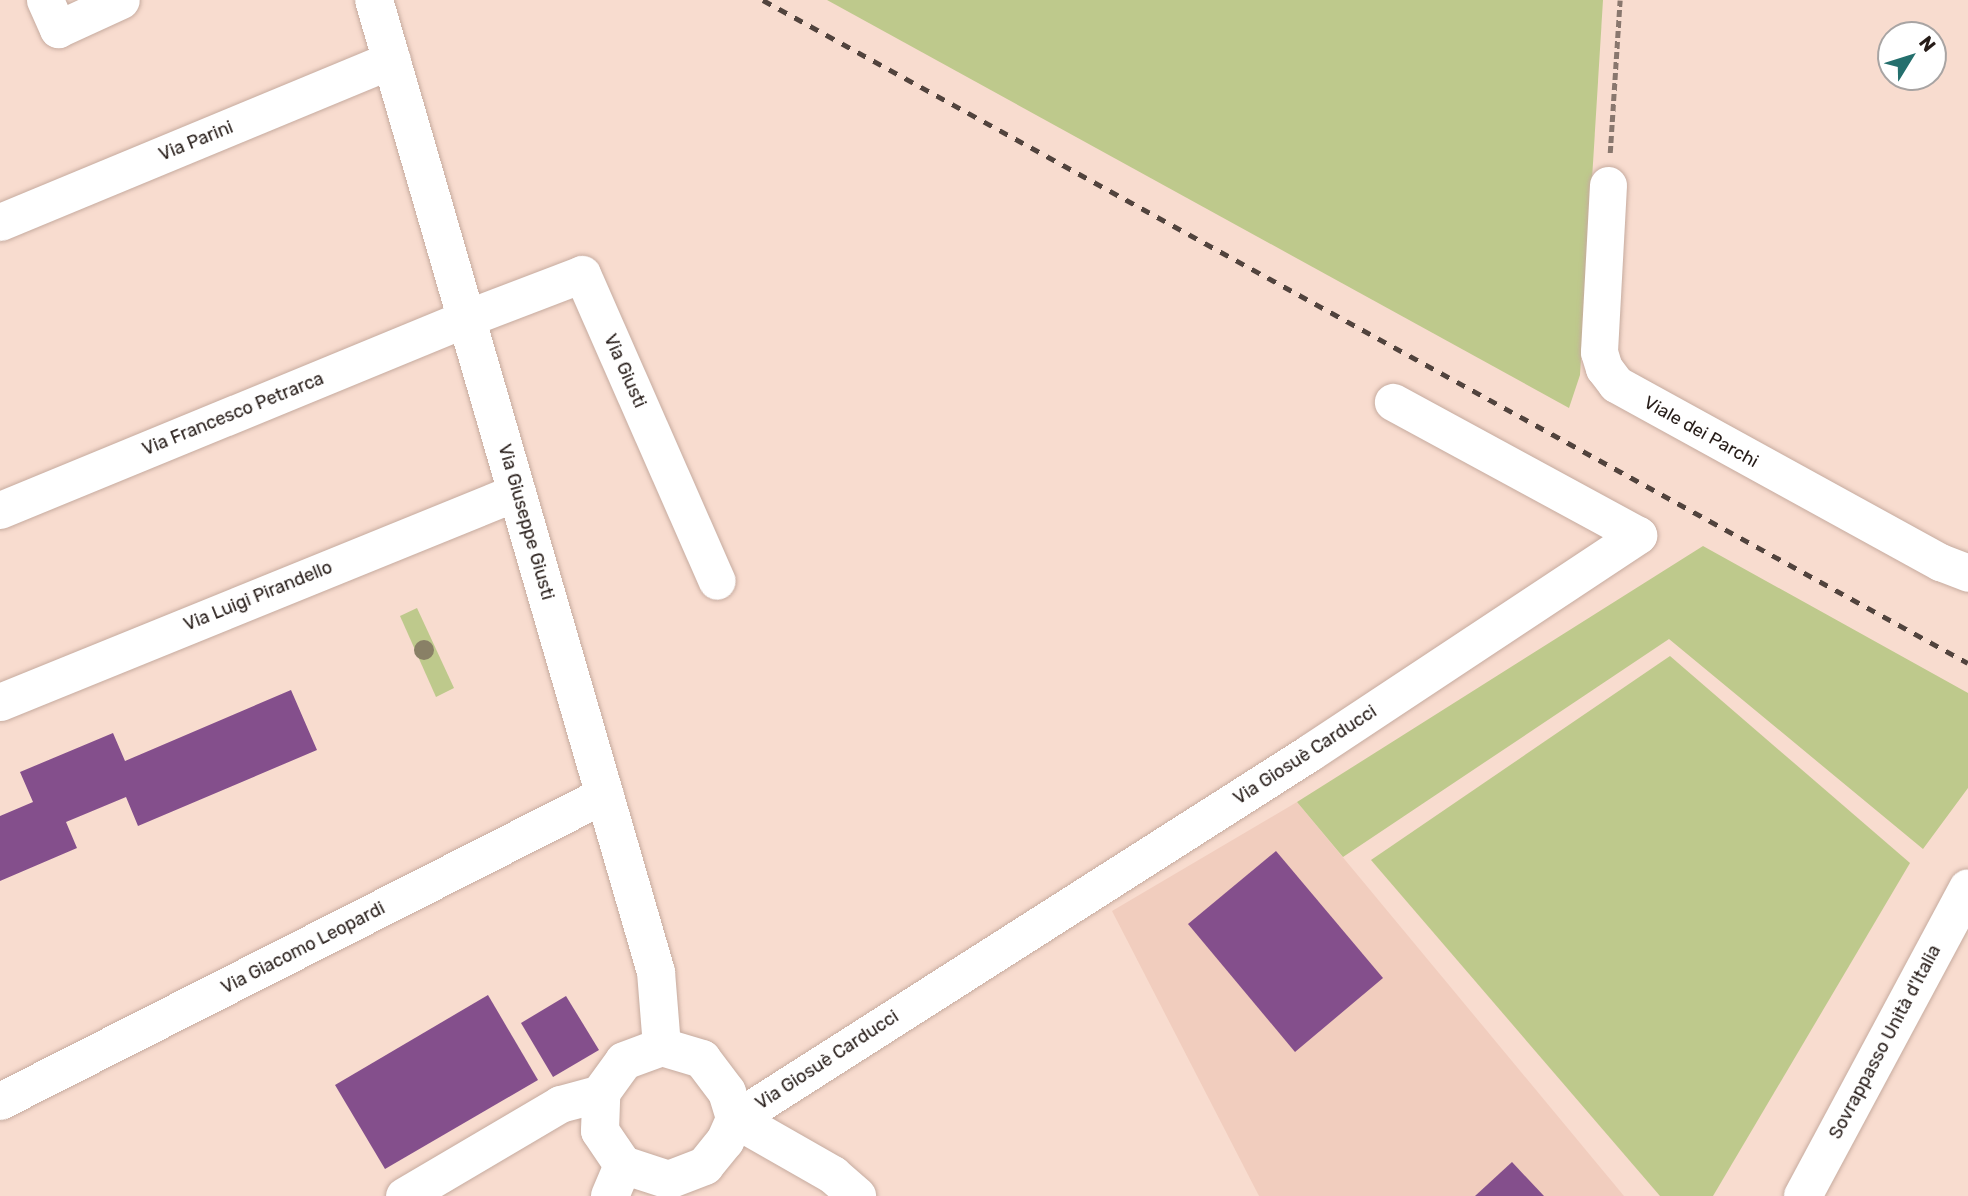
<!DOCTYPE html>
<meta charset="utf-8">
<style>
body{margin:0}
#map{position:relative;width:1968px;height:1196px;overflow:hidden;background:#f8dccf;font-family:Rubik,sans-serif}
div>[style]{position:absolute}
.built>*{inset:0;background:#f1cdbe}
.green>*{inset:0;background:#bec98c}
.building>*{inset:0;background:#844f8c}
.path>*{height:4.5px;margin-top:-2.25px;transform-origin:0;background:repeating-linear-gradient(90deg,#89776e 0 7px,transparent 0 10.5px)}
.roads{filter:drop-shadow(0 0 2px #c6ab9f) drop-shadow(0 0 2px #c6ab9f)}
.minor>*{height:37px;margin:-18.5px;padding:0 18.5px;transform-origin:18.5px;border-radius:18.5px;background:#fff}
.tertiary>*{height:38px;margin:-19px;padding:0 19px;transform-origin:19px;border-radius:19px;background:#fff}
.rail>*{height:5px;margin-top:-2.5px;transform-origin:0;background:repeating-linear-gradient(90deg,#51433d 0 9px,transparent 0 18px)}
.trees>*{width:20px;height:20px;margin:-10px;border-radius:50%;background:#898066}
span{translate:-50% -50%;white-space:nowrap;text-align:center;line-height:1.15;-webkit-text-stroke:7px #fff;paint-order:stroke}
.street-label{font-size:18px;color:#261c18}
.north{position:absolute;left:1877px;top:21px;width:70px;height:70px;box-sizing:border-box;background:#fff;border:2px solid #a8a4a3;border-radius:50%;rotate:52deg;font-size:19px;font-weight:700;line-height:28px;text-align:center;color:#261c18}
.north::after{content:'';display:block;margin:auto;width:24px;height:32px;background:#246f6d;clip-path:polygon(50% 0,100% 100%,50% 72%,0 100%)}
</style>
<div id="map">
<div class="built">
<i style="clip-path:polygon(1297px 802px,1624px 1196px,1259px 1196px,1112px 911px)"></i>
</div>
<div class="green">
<i style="clip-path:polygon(827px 0,1603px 0,1580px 375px,1569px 408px)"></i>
<i style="clip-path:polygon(1703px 546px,1968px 693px,1968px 788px,1923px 849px,1669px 639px,1343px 857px,1297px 802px)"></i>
<i style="clip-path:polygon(417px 608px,454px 688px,436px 697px,400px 616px)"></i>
<i style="clip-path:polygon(1670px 656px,1910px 863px,1713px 1196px,1660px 1196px,1371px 860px)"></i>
</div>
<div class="building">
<i style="clip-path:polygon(291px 690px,317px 750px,138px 826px,126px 797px,66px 822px,77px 848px,0 881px,0 816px,33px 802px,20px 772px,113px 733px,125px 761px)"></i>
<i style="clip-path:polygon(1276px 851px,1383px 978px,1295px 1052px,1188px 924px)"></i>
<i style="clip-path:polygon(488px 995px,538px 1080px,385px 1169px,335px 1085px)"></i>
<i style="clip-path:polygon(566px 996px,599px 1050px,553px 1077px,521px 1023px)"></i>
<i style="clip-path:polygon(1512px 1162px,1544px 1196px,1475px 1196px)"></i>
</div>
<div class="path">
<i style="left:1610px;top:153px;width:153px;rotate:-86.3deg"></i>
</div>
<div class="roads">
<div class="minor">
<i style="left:45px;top:0;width:32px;rotate:66deg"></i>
<i style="left:58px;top:29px;width:69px;rotate:-24.7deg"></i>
<i style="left:1608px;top:185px;width:167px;rotate:93.1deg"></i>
<i style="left:1599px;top:352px;width:17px;rotate:73deg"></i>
<i style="left:1604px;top:368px;width:20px;rotate:53deg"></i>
<i style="left:1616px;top:384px;width:370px;rotate:28.8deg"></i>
<i style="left:1940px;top:562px;width:30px;rotate:21deg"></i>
<i style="left:0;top:222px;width:424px;rotate:-22.5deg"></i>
<i style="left:0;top:510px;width:505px;rotate:-22.35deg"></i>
<i style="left:467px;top:318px;width:123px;rotate:-20.9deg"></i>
<i style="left:582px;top:274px;width:335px;rotate:66.3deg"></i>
<i style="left:0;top:702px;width:558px;rotate:-22.11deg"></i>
<i style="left:0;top:1101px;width:678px;rotate:-26.9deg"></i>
<i style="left:735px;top:1119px;width:681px;rotate:-32.52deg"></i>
<i style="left:1309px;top:753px;width:395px;rotate:-33.5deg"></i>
<i style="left:1638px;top:535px;width:279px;rotate:-151.5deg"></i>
<i style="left:404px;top:1196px;width:181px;rotate:-30.5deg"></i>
<i style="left:560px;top:1104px;width:42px;rotate:-15deg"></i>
</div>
<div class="tertiary">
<i style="left:374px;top:0;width:1012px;rotate:73.82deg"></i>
<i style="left:656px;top:972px;width:75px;rotate:85.4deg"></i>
<i style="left:662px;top:1047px;width:42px;rotate:16.7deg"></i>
<i style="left:702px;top:1059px;width:41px;rotate:52.9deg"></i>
<i style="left:727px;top:1092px;width:28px;rotate:73deg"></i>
<i style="left:735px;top:1119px;width:24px;rotate:114deg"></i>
<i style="left:725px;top:1141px;width:32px;rotate:129deg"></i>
<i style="left:705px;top:1166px;width:39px;rotate:159deg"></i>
<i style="left:669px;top:1180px;width:48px;rotate:-161.9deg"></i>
<i style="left:623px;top:1165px;width:41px;rotate:-124.1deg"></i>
<i style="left:600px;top:1131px;width:38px;rotate:-88deg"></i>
<i style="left:601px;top:1093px;width:39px;rotate:-54deg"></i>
<i style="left:624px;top:1061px;width:40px;rotate:-20.2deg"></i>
<i style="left:735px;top:1119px;width:113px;rotate:29.7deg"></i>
<i style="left:833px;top:1175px;width:32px;rotate:41deg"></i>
<i style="left:610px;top:1196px;width:34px;rotate:-67deg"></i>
<i style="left:1803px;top:1196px;width:349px;rotate:-61.8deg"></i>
</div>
</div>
<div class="rail">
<i style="left:763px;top:0;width:1375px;rotate:28.82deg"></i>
</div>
<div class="trees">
<i style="left:424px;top:650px"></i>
</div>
<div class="street-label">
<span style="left:196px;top:141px;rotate:-22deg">Via Parini</span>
<span style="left:625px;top:371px;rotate:66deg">Via Giusti</span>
<span style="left:233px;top:414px;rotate:-22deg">Via Francesco Petrarca</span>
<span style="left:1701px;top:432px;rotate:29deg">Viale dei Parchi</span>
<span style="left:526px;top:522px;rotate:74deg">Via Giuseppe Giusti</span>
<span style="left:258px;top:596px;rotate:-22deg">Via Luigi Pirandello</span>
<span style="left:1305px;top:755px;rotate:-33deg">Via Giosuè Carducci</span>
<span style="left:303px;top:948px;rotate:-27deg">Via Giacomo Leopardi</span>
<span style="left:1885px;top:1042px;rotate:-62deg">Sovrappasso Unità d'Italia</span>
<span style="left:827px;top:1060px;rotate:-33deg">Via Giosuè Carducci</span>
</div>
<div class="north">N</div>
</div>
